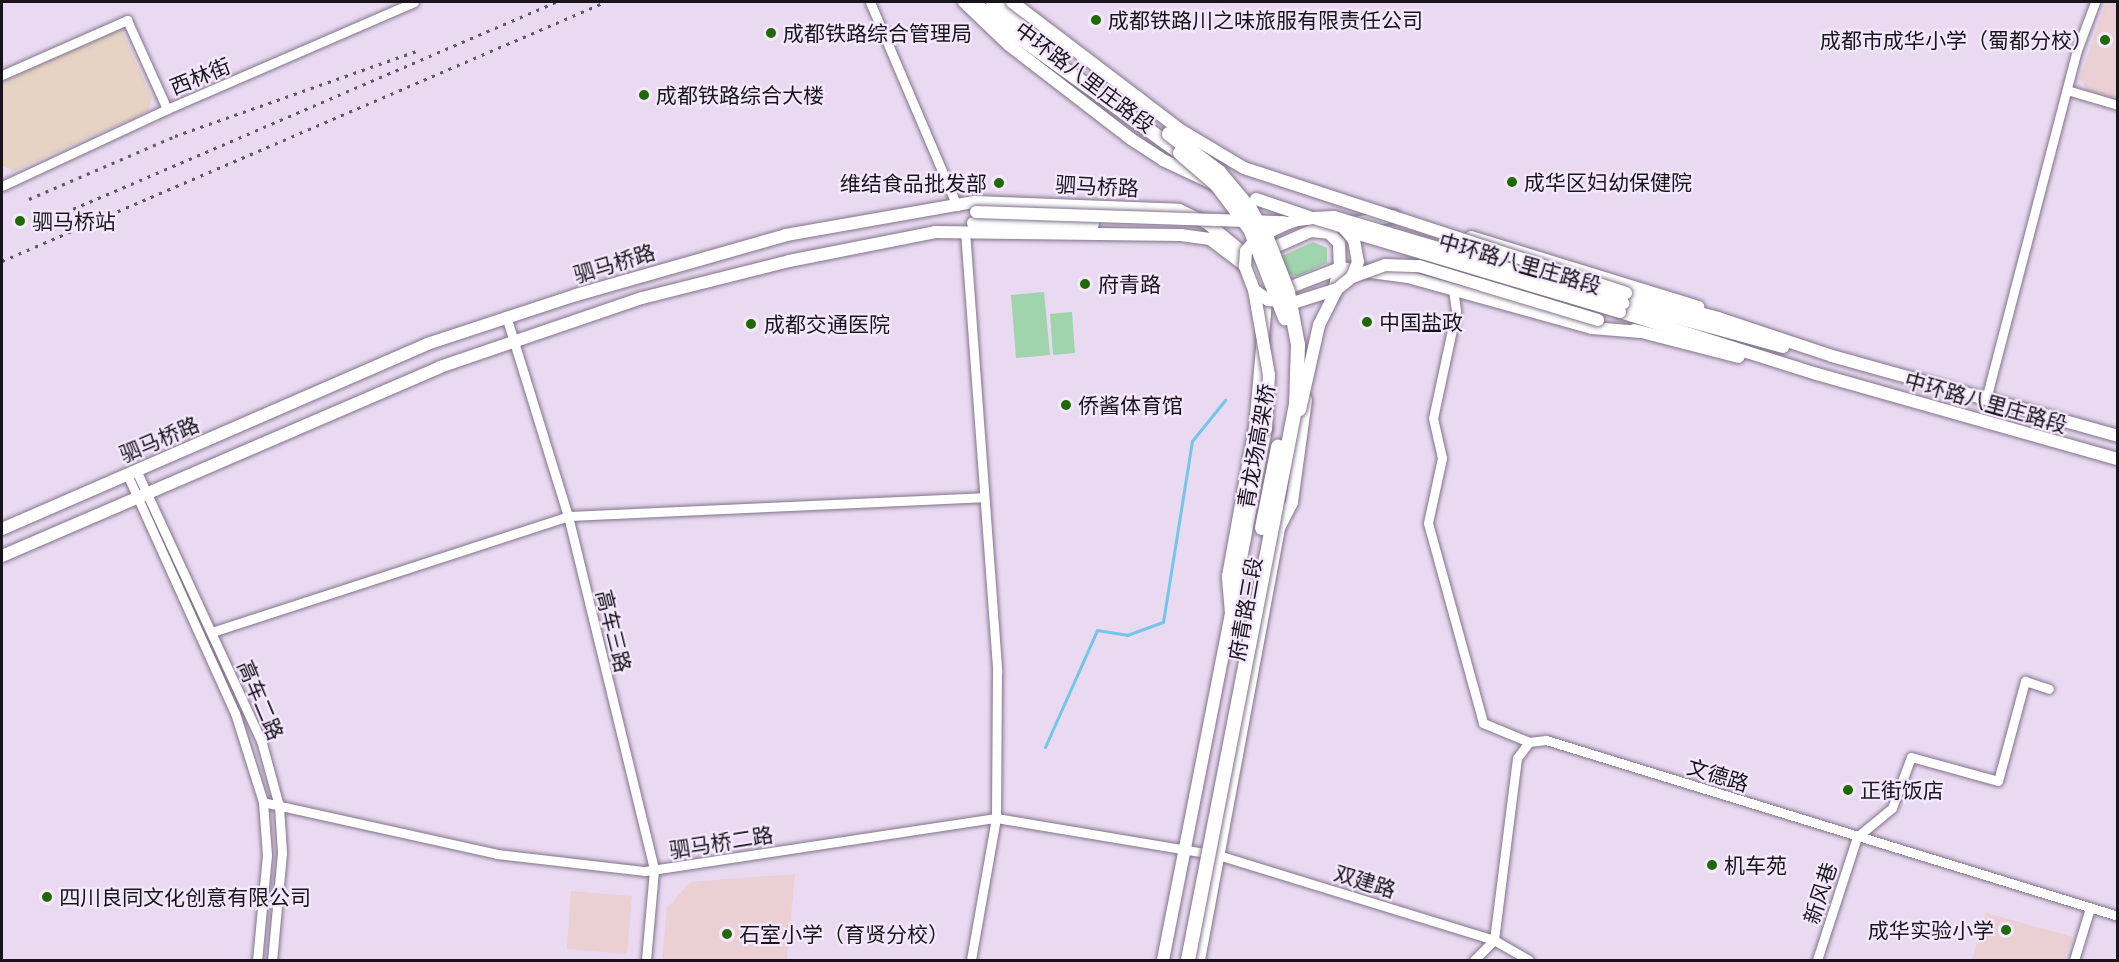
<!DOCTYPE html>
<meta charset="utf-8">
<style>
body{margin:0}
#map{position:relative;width:2119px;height:962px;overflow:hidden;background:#e9daf2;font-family:Ubuntu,"Noto Sans SC",sans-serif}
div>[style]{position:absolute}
.commercial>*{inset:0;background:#e6d3c3}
.education>*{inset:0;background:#eacfd3}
.green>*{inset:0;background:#a0d4ad}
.stream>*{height:3px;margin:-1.5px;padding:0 1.5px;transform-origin:1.5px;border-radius:1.5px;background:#74c5ea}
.roads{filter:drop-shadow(0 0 2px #817489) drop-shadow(0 0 2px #817489)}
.minor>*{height:9px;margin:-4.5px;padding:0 4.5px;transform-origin:4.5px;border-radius:4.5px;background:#fff}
.major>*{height:12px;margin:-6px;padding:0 6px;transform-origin:6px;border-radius:6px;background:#fff}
.highway>*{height:14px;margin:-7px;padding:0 7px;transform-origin:7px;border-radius:7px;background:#fff}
.rail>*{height:3px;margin-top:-1.5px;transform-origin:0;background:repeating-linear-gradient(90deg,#605865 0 3px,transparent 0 9px)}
.bridges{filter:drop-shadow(0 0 2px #817489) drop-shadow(0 0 2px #817489)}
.major-bridge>*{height:12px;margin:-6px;padding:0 6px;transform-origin:6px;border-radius:6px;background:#fff}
.highway-bridge>*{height:14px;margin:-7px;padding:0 7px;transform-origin:7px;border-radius:7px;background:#fff}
.dots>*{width:16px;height:16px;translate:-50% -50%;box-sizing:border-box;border:3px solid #f4e9fc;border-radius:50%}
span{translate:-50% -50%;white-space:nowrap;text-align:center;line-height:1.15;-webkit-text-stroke:4.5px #f4e9fc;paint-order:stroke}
.poi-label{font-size:21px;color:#19141c}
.left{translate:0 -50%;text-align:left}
.right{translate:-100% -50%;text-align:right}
.street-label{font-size:21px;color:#19141c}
.frame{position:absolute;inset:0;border:3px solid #19141c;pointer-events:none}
</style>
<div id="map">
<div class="commercial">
<i style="clip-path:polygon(121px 29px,152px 98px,148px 111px,15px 171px,2px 166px,2px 82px)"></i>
</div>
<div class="education">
<i style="clip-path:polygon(2106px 2px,2117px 2px,2117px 100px,2088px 91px,2080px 78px)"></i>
<i style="clip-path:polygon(795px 874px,787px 960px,662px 960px,667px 908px,690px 882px)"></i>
<i style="clip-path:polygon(571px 891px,632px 896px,627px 954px,567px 949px)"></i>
<i style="clip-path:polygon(1986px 913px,2073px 937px,2064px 960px,1972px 960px)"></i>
</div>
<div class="green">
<i style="clip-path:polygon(1313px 242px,1327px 248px,1327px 263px,1298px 276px,1285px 275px,1279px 263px,1282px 256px)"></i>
<i style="clip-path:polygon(1044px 292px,1050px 355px,1016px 358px,1011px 295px)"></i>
<i style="clip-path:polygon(1072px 312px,1075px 353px,1053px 355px,1050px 314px)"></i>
</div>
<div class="stream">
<i style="left:1045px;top:747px;width:128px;rotate:-66deg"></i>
<i style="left:1097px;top:630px;width:30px;rotate:9deg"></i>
<i style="left:1127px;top:635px;width:38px;rotate:-20deg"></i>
<i style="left:1163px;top:622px;width:183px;rotate:-80.9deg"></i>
<i style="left:1192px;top:441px;width:53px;rotate:-51.2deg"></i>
</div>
<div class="roads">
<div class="minor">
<i style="left:870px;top:2px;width:222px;rotate:66.9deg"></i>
<i style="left:2px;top:75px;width:137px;rotate:-23.7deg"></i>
<i style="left:127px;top:20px;width:98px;rotate:65.8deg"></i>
<i style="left:2067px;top:90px;width:53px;rotate:16.4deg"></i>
<i style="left:2px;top:186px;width:182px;rotate:-25deg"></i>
<i style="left:167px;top:109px;width:269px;rotate:-23.4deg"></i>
<i style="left:965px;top:231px;width:442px;rotate:85.8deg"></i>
<i style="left:997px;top:672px;width:146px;rotate:90.4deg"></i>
<i style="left:996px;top:818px;width:144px;rotate:100deg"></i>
<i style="left:1453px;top:289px;width:22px;rotate:82deg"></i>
<i style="left:1456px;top:311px;width:109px;rotate:102.1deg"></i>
<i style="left:1433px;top:418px;width:41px;rotate:77.3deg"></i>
<i style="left:1442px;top:458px;width:66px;rotate:102.2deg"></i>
<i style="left:1428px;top:523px;width:207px;rotate:74.6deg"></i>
<i style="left:1483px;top:723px;width:50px;rotate:22.4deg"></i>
<i style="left:506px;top:316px;width:209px;rotate:72.8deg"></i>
<i style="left:568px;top:516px;width:364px;rotate:76.3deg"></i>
<i style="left:654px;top:870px;width:90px;rotate:95.1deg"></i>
<i style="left:1986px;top:399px;width:361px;rotate:-75.4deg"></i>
<i style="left:2077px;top:50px;width:51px;rotate:-69.4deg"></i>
<i style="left:136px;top:470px;width:298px;rotate:65.2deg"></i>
<i style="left:261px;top:740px;width:68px;rotate:74.7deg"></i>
<i style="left:279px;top:806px;width:47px;rotate:86.3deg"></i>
<i style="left:282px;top:853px;width:107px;rotate:95.3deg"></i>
<i style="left:127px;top:474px;width:262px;rotate:65.7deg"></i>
<i style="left:235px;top:713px;width:93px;rotate:72.5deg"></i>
<i style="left:263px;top:802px;width:53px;rotate:85.7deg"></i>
<i style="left:267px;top:855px;width:105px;rotate:95.4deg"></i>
<i style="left:212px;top:632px;width:374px;rotate:-18deg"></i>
<i style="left:568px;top:516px;width:416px;rotate:-2.6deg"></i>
<i style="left:263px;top:802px;width:240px;rotate:12.5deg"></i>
<i style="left:497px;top:854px;width:149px;rotate:6.6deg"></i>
<i style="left:645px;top:871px;width:355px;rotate:-8.6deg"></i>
<i style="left:996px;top:818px;width:225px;rotate:9.5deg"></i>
<i style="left:1218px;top:855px;width:289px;rotate:17.1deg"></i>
<i style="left:1494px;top:940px;width:40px;rotate:29.7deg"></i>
<i style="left:1474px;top:960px;width:28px;rotate:-45deg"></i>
<i style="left:1494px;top:940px;width:183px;rotate:-82.8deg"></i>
<i style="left:1517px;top:758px;width:20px;rotate:-53deg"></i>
<i style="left:1529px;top:742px;width:17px;rotate:-7deg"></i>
<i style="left:1546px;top:740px;width:598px;rotate:17.1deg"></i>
<i style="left:1817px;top:960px;width:129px;rotate:-72deg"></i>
<i style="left:1857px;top:837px;width:45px;rotate:-39.6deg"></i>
<i style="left:1892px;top:808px;width:54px;rotate:-69.6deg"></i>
<i style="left:1911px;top:757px;width:90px;rotate:15.4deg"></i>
<i style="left:1998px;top:781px;width:104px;rotate:-74.9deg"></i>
<i style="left:2025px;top:681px;width:25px;rotate:18deg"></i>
<i style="left:2074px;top:960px;width:54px;rotate:-72.9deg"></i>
</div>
<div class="major">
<i style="left:964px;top:2px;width:62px;rotate:43.7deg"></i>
<i style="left:1009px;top:45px;width:154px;rotate:37.6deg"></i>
<i style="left:1131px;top:139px;width:38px;rotate:33deg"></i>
<i style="left:1163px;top:160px;width:56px;rotate:25.2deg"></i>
<i style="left:973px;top:223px;width:120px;rotate:0.5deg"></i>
<i style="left:1316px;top:230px;width:79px;rotate:-10.2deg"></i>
<i style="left:1311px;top:231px;width:18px;rotate:6deg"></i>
<i style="left:1329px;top:233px;width:14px;rotate:45deg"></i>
<i style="left:1339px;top:243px;width:25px;rotate:88deg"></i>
<i style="left:1340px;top:268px;width:53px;rotate:158.8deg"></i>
<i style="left:1291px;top:287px;width:24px;rotate:180deg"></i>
<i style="left:1267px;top:287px;width:18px;rotate:-119deg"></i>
<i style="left:1258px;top:271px;width:22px;rotate:-68deg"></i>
<i style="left:1266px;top:251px;width:49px;rotate:-24deg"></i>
<i style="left:1471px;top:237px;width:238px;rotate:17.1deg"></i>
<i style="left:1626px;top:293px;width:95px;rotate:15.2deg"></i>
<i style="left:1718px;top:318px;width:120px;rotate:18.4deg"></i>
<i style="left:1832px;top:356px;width:297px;rotate:15.6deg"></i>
<i style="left:1332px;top:296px;width:29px;rotate:-74deg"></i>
<i style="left:1340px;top:268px;width:69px;rotate:7.5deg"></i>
<i style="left:1408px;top:277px;width:191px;rotate:15.5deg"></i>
<i style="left:1592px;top:328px;width:49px;rotate:4.7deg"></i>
<i style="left:1623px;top:303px;width:166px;rotate:15.4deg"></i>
<i style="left:1620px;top:312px;width:207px;rotate:17.5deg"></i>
<i style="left:1817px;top:374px;width:313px;rotate:15.8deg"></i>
<i style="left:1634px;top:330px;width:108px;rotate:14.4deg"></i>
<i style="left:2px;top:529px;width:464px;rotate:-23.5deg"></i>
<i style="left:427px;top:344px;width:157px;rotate:-18.2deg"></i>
<i style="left:576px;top:295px;width:218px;rotate:-15.9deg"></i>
<i style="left:786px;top:235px;width:191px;rotate:-10deg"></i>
<i style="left:974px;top:202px;width:205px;rotate:2.2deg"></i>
<i style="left:1179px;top:210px;width:31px;rotate:25deg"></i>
<i style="left:1207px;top:223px;width:66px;rotate:39.5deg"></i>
<i style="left:2px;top:556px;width:477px;rotate:-23.3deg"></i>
<i style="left:440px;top:367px;width:213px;rotate:-18.9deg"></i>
<i style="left:642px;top:298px;width:152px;rotate:-14.1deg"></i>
<i style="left:789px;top:261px;width:149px;rotate:-11.2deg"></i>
<i style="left:935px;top:232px;width:246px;rotate:0.7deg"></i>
<i style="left:1181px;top:235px;width:29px;rotate:8deg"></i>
<i style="left:1210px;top:239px;width:63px;rotate:37.2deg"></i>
<i style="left:1234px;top:595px;width:169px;rotate:-79.1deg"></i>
<i style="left:1163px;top:960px;width:354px;rotate:-78.9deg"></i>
<i style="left:1231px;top:613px;width:37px;rotate:-95deg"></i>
<i style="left:1228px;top:576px;width:150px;rotate:-79.7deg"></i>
<i style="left:1255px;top:428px;width:138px;rotate:-85deg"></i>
<i style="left:1199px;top:960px;width:439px;rotate:-79.5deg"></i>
<i style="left:1279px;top:528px;width:29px;rotate:-63deg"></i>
<i style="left:1292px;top:502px;width:103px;rotate:-82.2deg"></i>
</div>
<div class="highway">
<i style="left:971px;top:2px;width:258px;rotate:35.8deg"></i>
<i style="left:993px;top:2px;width:53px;rotate:38.2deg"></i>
</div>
</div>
<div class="rail">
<i style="left:29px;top:199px;width:159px;rotate:-23.3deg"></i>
<i style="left:175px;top:136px;width:256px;rotate:-19.4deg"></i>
<i style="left:40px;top:223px;width:561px;rotate:-23.19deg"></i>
<i style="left:2px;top:261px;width:656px;rotate:-23.24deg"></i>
</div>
<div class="bridges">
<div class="major-bridge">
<i style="left:1012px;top:2px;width:213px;rotate:37.2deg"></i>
<i style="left:1182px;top:131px;width:72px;rotate:30.8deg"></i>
<i style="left:1244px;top:168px;width:402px;rotate:18.1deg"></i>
<i style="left:1256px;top:199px;width:56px;rotate:18.8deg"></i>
<i style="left:976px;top:212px;width:308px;rotate:1.9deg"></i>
<i style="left:1314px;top:218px;width:30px;rotate:17deg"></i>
<i style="left:1343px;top:227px;width:17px;rotate:50deg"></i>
<i style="left:1354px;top:240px;width:22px;rotate:80deg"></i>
<i style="left:1358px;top:262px;width:16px;rotate:112deg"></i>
<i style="left:1352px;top:277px;width:19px;rotate:141deg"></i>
<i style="left:1337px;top:289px;width:43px;rotate:162.4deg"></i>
<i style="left:1296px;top:302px;width:28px;rotate:-176deg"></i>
<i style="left:1268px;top:300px;width:17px;rotate:-144deg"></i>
<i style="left:1254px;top:290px;width:26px;rotate:-111deg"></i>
<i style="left:1245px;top:266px;width:15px;rotate:-86deg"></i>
<i style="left:1246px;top:251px;width:18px;rotate:-49deg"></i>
<i style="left:1258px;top:237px;width:33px;rotate:-25deg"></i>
<i style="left:1288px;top:223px;width:10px;rotate:-17deg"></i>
<i style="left:1298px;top:220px;width:16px;rotate:-7deg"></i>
<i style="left:1314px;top:218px;width:20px;rotate:-3deg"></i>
<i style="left:1334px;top:217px;width:302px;rotate:16.6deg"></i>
<i style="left:1345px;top:230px;width:287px;rotate:16.6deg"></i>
<i style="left:1352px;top:277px;width:35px;rotate:-20deg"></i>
<i style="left:1385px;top:265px;width:34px;rotate:2deg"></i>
<i style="left:1419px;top:266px;width:187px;rotate:16.8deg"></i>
<i style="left:1254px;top:290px;width:86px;rotate:80deg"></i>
<i style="left:1269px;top:375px;width:54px;rotate:93.2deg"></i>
<i style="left:1300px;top:410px;width:87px;rotate:-77.4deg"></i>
<i style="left:1319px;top:325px;width:40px;rotate:-63.4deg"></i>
</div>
<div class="highway-bridge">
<i style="left:1169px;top:134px;width:63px;rotate:37.2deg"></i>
<i style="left:1219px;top:172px;width:48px;rotate:50deg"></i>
<i style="left:1250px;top:209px;width:34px;rotate:60deg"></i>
<i style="left:1267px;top:238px;width:58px;rotate:68.7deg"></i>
<i style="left:1288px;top:292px;width:54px;rotate:79.3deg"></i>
<i style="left:1298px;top:345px;width:59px;rotate:91.9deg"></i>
<i style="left:1296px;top:404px;width:566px;rotate:100.99deg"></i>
<i style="left:1180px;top:153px;width:49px;rotate:40.9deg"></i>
<i style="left:1217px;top:185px;width:55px;rotate:53.1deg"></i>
<i style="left:1250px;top:229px;width:96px;rotate:68.5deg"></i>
<i style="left:1262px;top:528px;width:83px;rotate:-78.8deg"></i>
</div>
</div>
<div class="dots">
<i style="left:1096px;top:20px;background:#216904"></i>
<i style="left:771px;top:33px;background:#216904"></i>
<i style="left:2105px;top:40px;background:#216904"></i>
<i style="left:644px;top:95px;background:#216904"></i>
<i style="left:1512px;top:182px;background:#216904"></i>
<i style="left:999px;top:183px;background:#216904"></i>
<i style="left:20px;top:221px;background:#216904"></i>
<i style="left:1085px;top:284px;background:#216904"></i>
<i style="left:1367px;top:322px;background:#216904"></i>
<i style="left:751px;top:324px;background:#216904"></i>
<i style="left:1066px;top:405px;background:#216904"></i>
<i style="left:1848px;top:790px;background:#216904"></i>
<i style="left:1712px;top:865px;background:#216904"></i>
<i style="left:47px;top:897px;background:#216904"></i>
<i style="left:2006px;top:930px;background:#216904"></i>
<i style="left:727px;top:934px;background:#216904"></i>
</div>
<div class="poi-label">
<span class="left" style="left:1108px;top:20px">成都铁路川之味旅服有限责任公司</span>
<span class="left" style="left:783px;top:33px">成都铁路综合管理局</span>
<span class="right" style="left:2093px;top:40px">成都市成华小学（蜀都分校）</span>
<span class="left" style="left:656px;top:95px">成都铁路综合大楼</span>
<span class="left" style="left:1524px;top:182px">成华区妇幼保健院</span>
<span class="right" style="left:987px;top:183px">维结食品批发部</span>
<span class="left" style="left:32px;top:221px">驷马桥站</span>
<span class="left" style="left:1098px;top:284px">府青路</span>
<span class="left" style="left:1379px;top:322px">中国盐政</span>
<span class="left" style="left:764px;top:324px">成都交通医院</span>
<span class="left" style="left:1078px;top:405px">侨酱体育馆</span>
<span class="left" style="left:1860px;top:790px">正街饭店</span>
<span class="left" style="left:1724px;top:865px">机车苑</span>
<span class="left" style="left:59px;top:897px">四川良同文化创意有限公司</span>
<span class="right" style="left:1994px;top:930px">成华实验小学</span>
<span class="left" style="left:739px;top:934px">石室小学（育贤分校）</span>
</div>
<div class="street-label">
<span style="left:200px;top:76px;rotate:-22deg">西林街</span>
<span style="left:1085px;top:77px;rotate:37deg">中环路八里庄路段</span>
<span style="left:1097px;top:186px;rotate:3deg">驷马桥路</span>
<span style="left:614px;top:263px;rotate:-17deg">驷马桥路</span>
<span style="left:1520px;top:263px;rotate:16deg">中环路八里庄路段</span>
<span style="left:1986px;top:402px;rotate:16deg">中环路八里庄路段</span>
<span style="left:159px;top:439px;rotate:-23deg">驷马桥路</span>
<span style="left:1256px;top:446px;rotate:-80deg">青龙场高架桥</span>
<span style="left:1245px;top:609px;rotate:-80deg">府青路三段</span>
<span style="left:614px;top:631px;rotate:76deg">高车三路</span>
<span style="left:261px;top:700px;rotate:67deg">高车二路</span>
<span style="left:1718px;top:775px;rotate:17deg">文德路</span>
<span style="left:721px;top:842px;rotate:-9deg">驷马桥二路</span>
<span style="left:1365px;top:881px;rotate:17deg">双建路</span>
<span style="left:1820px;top:893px;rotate:-72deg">新风巷</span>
</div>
<div class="frame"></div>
</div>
